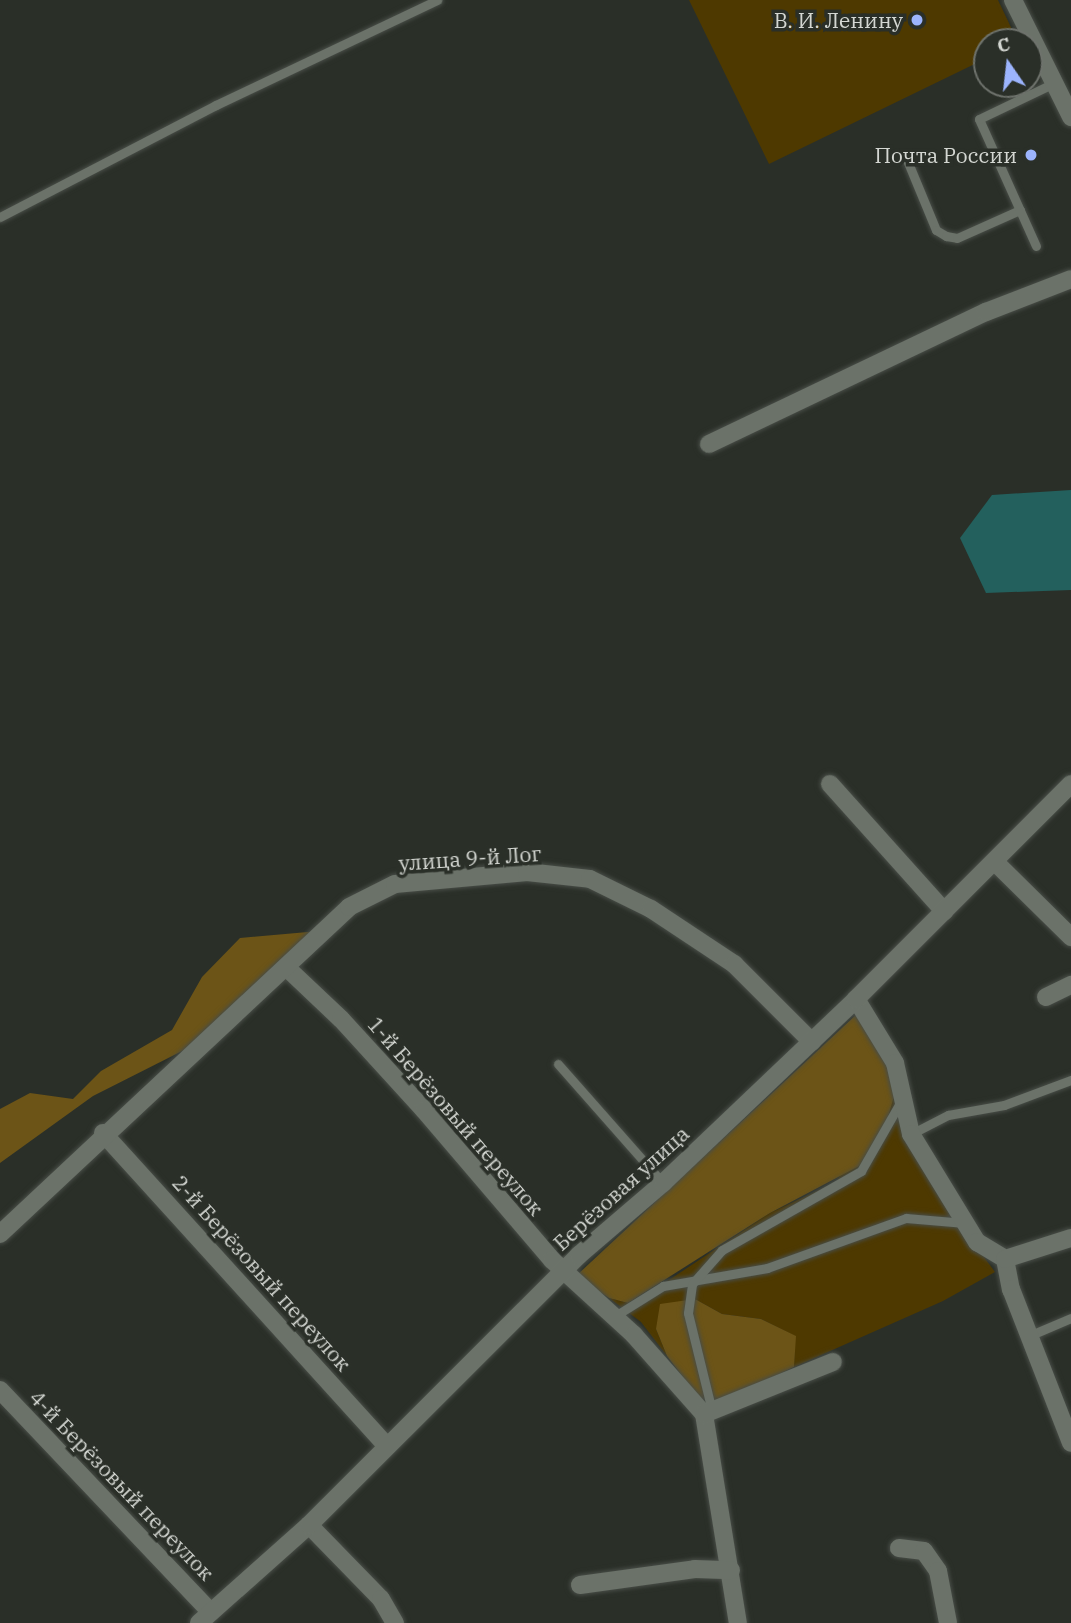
<!DOCTYPE html>
<meta charset="utf-8">
<style>
body{margin:0}
#map{position:relative;width:1071px;height:1623px;overflow:hidden;background:#2a2f28;font-family:"IBM Plex Serif",serif}
div>[style]{position:absolute}
.green>*{inset:0;background:#4e3900}
.forest>*{inset:0;background:#6c5417}
.water>*{inset:0;background:#23605d}
.roads{filter:drop-shadow(0 0 2px #484d47) drop-shadow(0 0 2px #484d47)}
.lane>*{height:9px;margin:-4.5px;padding:0 4.5px;transform-origin:4.5px;border-radius:4.5px;background:#6b7269}
.street>*{height:18px;margin:-9px;padding:0 9px;transform-origin:9px;border-radius:9px;background:#6b7269}
.secondary>*{height:18px;margin:-9px;padding:0 9px;transform-origin:9px;border-radius:9px;background:#6b7269}
.dots>*{width:19px;height:19px;translate:-50% -50%;box-sizing:border-box;border:4px solid #2a2f28;border-radius:50%}
span{translate:-50% -50%;white-space:nowrap;text-align:center;line-height:1.15;-webkit-text-stroke:7px #2a2f28;paint-order:stroke}
.poi-label{font-size:21px;color:#d4d7d2}
.right{translate:-100% -50%;text-align:right}
.street-label{font-size:21px;color:#d4d7d2}
.north{position:absolute;left:973px;top:28px;width:70px;height:70px;box-sizing:border-box;background:#2a2f28;border:2px solid #6e726c;border-radius:50%;rotate:346deg;font-size:19px;font-weight:700;line-height:28px;text-align:center;color:#d4d7d2}
.north::after{content:'';display:block;margin:auto;width:24px;height:32px;background:#9cb4fd;clip-path:polygon(50% 0,100% 100%,50% 72%,0 100%)}
</style>
<div id="map">
<div class="green">
<i style="clip-path:polygon(689px 0,998px 0,1018px 42px,987px 42px,987px 58px,769px 164px)"></i>
<i style="clip-path:polygon(895px 1094px,936px 1192px,995px 1272px,943px 1301px,794px 1367px,795px 1336px,761px 1319px,722px 1314px,695px 1299px,656px 1329px,667px 1356px,641px 1322px,609px 1298px,628px 1303px,651px 1292px,770px 1213px,836px 1182px)"></i>
</div>
<div class="forest">
<i style="clip-path:polygon(319px 931px,194px 1045px,93px 1096px,0 1163px,0 1109px,30px 1093px,73px 1099px,101px 1071px,172px 1030px,202px 977px,240px 938px)"></i>
<i style="clip-path:polygon(859px 1012px,891px 1070px,895px 1093px,885px 1127px,863px 1164px,770px 1213px,628px 1303px,609px 1298px,576px 1276px)"></i>
<i style="clip-path:polygon(695px 1299px,722px 1314px,761px 1319px,796px 1336px,794px 1367px,722px 1401px,700px 1399px,667px 1356px,656px 1329px,660px 1304px)"></i>
</div>
<div class="water">
<i style="clip-path:polygon(1071px 490px,1071px 590px,986px 593px,960px 538px,992px 495px)"></i>
</div>
<div class="roads">
<div class="lane">
<i style="left:907px;top:160px;width:76px;rotate:67.5deg"></i>
<i style="left:936px;top:230px;width:12px;rotate:31deg"></i>
<i style="left:946px;top:236px;width:11px;rotate:10deg"></i>
<i style="left:957px;top:238px;width:69px;rotate:-24deg"></i>
<i style="left:0;top:217px;width:243px;rotate:-27.4deg"></i>
<i style="left:216px;top:105px;width:245px;rotate:-25.4deg"></i>
<i style="left:1036px;top:246px;width:139px;rotate:-114.2deg"></i>
<i style="left:979px;top:119px;width:83px;rotate:-25.6deg"></i>
<i style="left:558px;top:1064px;width:159px;rotate:48.6deg"></i>
<i style="left:911px;top:1134px;width:42px;rotate:-27.2deg"></i>
<i style="left:948px;top:1115px;width:57px;rotate:-10.1deg"></i>
<i style="left:1004px;top:1105px;width:72px;rotate:-20.5deg"></i>
<i style="left:615px;top:1316px;width:57px;rotate:-32deg"></i>
<i style="left:663px;top:1286px;width:106px;rotate:-9.8deg"></i>
<i style="left:767px;top:1268px;width:148px;rotate:-19.8deg"></i>
<i style="left:906px;top:1218px;width:59px;rotate:4.8deg"></i>
<i style="left:1031px;top:1335px;width:43px;rotate:-23deg"></i>
<i style="left:712px;top:1411px;width:101px;rotate:-103.8deg"></i>
<i style="left:688px;top:1313px;width:29px;rotate:-82deg"></i>
<i style="left:692px;top:1284px;width:45px;rotate:-48.6deg"></i>
<i style="left:722px;top:1250px;width:160px;rotate:-29.6deg"></i>
<i style="left:861px;top:1171px;width:78px;rotate:-60.2deg"></i>
</div>
<div class="street">
<i style="left:709px;top:444px;width:307px;rotate:-25.5deg"></i>
<i style="left:986px;top:312px;width:91px;rotate:-21.2deg"></i>
<i style="left:830px;top:784px;width:171px;rotate:48.1deg"></i>
<i style="left:995px;top:862px;width:107px;rotate:44.6deg"></i>
<i style="left:287px;top:968px;width:74px;rotate:43.4deg"></i>
<i style="left:341px;top:1019px;width:123px;rotate:47.6deg"></i>
<i style="left:424px;top:1110px;width:197px;rotate:49.5deg"></i>
<i style="left:552px;top:1260px;width:111px;rotate:42.4deg"></i>
<i style="left:634px;top:1335px;width:106px;rotate:48.5deg"></i>
<i style="left:704px;top:1414px;width:212px;rotate:80.8deg"></i>
<i style="left:1046px;top:997px;width:28px;rotate:-26deg"></i>
<i style="left:856px;top:999px;width:75px;rotate:58.6deg"></i>
<i style="left:895px;top:1063px;width:73px;rotate:77.3deg"></i>
<i style="left:911px;top:1134px;width:127px;rotate:58.6deg"></i>
<i style="left:977px;top:1242px;width:33px;rotate:31deg"></i>
<i style="left:1005px;top:1259px;width:31px;rotate:79deg"></i>
<i style="left:1011px;top:1289px;width:165px;rotate:68.7deg"></i>
<i style="left:103px;top:1133px;width:423px;rotate:47.8deg"></i>
<i style="left:0;top:1234px;width:478px;rotate:-43.1deg"></i>
<i style="left:349px;top:907px;width:51px;rotate:-26.6deg"></i>
<i style="left:395px;top:884px;width:133px;rotate:-5.2deg"></i>
<i style="left:527px;top:872px;width:63px;rotate:6.3deg"></i>
<i style="left:590px;top:879px;width:68px;rotate:26.2deg"></i>
<i style="left:651px;top:909px;width:100px;rotate:33.5deg"></i>
<i style="left:734px;top:964px;width:110px;rotate:45deg"></i>
<i style="left:1005px;top:1259px;width:69px;rotate:-17.7deg"></i>
<i style="left:0;top:1390px;width:306px;rotate:46.5deg"></i>
<i style="left:704px;top:1414px;width:139px;rotate:-22deg"></i>
<i style="left:309px;top:1525px;width:103px;rotate:45.8deg"></i>
<i style="left:381px;top:1599px;width:28px;rotate:60deg"></i>
<i style="left:899px;top:1548px;width:25px;rotate:7deg"></i>
<i style="left:924px;top:1551px;width:24px;rotate:55deg"></i>
<i style="left:938px;top:1571px;width:53px;rotate:79.1deg"></i>
<i style="left:580px;top:1585px;width:116px;rotate:-7.9deg"></i>
<i style="left:695px;top:1569px;width:36px;rotate:2deg"></i>
<i style="left:199px;top:1623px;width:147px;rotate:-41.7deg"></i>
<i style="left:309px;top:1525px;width:382px;rotate:-45deg"></i>
<i style="left:579px;top:1255px;width:111px;rotate:-40.6deg"></i>
<i style="left:663px;top:1183px;width:267px;rotate:-43.6deg"></i>
<i style="left:856px;top:999px;width:304px;rotate:-45deg"></i>
</div>
<div class="secondary">
<i style="left:1013px;top:0;width:131px;rotate:63.6deg"></i>
</div>
</div>
<div class="dots">
<i style="left:917px;top:20px;background:#9cb4fd"></i>
<i style="left:1031px;top:155px;background:#9cb4fd"></i>
</div>
<div class="poi-label">
<span class="right" style="left:903px;top:20px">В. И. Ленину</span>
<span class="right" style="left:1017px;top:155px">Почта России</span>
</div>
<div class="street-label">
<span style="left:470px;top:858px;rotate:-4deg">улица 9-й Лог</span>
<span style="left:456px;top:1116px;rotate:49deg">1-й Берёзовый переулок</span>
<span style="left:621px;top:1188px;rotate:-42deg">Берёзовая улица</span>
<span style="left:262px;top:1273px;rotate:48deg">2-й Берёзовый переулок</span>
<span style="left:122px;top:1485px;rotate:46deg">4-й Берёзовый переулок</span>
</div>
<div class="north">С</div>
</div>
